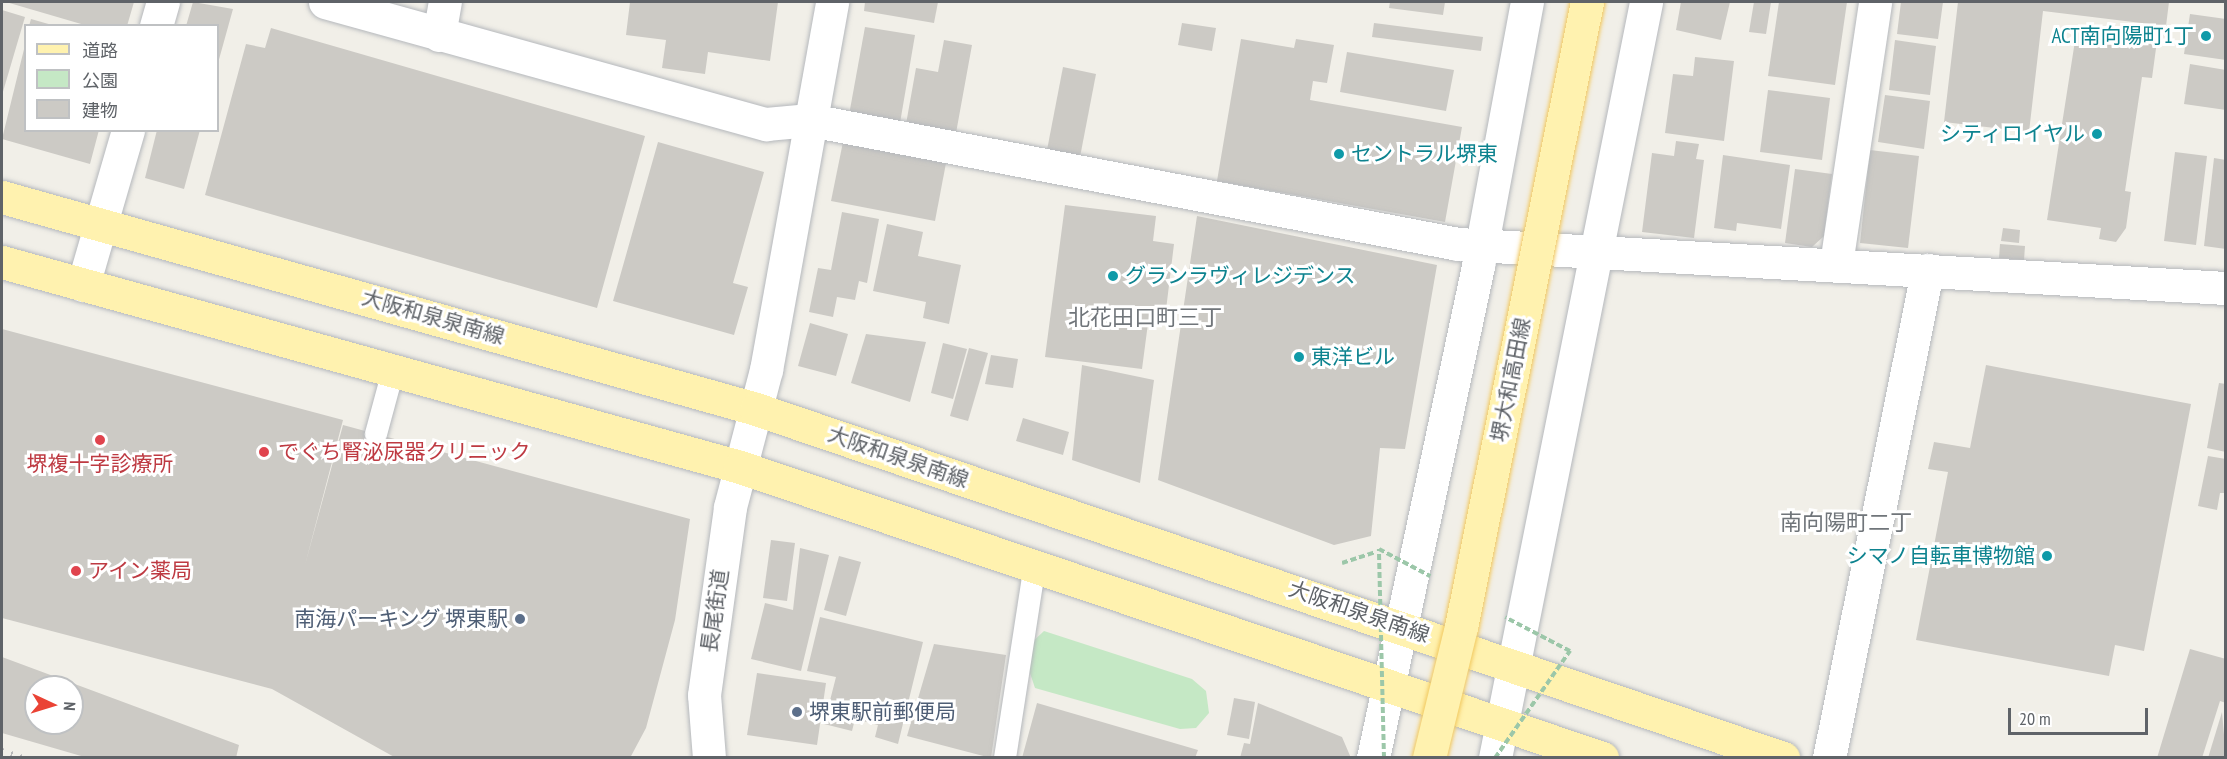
<!DOCTYPE html>
<meta charset="utf-8">
<style>
body{margin:0}
#map{position:relative;width:2227px;height:759px;overflow:hidden;background:#f1efe8;font-family:"PT Sans Narrow","Noto Sans JP",sans-serif}
div>[style]{position:absolute}
.green>*{inset:0;background:#c5e8c5}
.building>*{inset:0;background:#cccac5}
.path>*{height:4px;margin-top:-2px;transform-origin:0;background:repeating-linear-gradient(90deg,#9cc7a9 0 6px,transparent 0 9px)}
.roads{filter:drop-shadow(0 0 2px #b5b8bc) drop-shadow(0 0 2px #b5b8bc)}
.lane>*{height:22px;margin:-11px;padding:0 11px;transform-origin:11px;border-radius:11px;background:#fff}
.street>*{height:33px;margin:-16.5px;padding:0 16.5px;transform-origin:16.5px;border-radius:16.5px;background:#fff}
.primary>*{height:33px;margin:-16.5px;padding:0 16.5px;transform-origin:16.5px;border-radius:16.5px;background:#fff2af}
.rail>*{height:4.5px;margin-top:-2.25px;transform-origin:0;background:repeating-linear-gradient(90deg,#b6b7b8 0 1.5px,transparent 0 9.5px)}
.path-bridge>*{height:4px;margin-top:-2px;transform-origin:0;background:repeating-linear-gradient(90deg,#9cc7a9 0 6px,transparent 0 9px)}
.bridges{filter:drop-shadow(0 0 2px #f2c960) drop-shadow(0 0 2px #f2c960)}
.primary-bridge>*{height:33px;margin:-16.5px;padding:0 16.5px;transform-origin:16.5px;border-radius:16.5px;background:#fff2af}
.dots>*{width:16px;height:16px;translate:-50% -50%;box-sizing:border-box;border:3px solid #fff;border-radius:50%}
span{translate:-50% -50%;white-space:nowrap;text-align:center;line-height:1.15;-webkit-text-stroke:6px #fff;paint-order:stroke}
.culture-label{font-size:21px;color:#0d838f}
.right{translate:-100% -50%;text-align:right}
.left{translate:0 -50%;text-align:left}
.street-label{font-size:21px;color:#5f6368}
.health-label{font-size:21px;color:#be3a42}
.service-label{font-size:21px;color:#4e5e75}
.neighbourhood-label{font-size:22px;color:#70757a}
.frame{position:absolute;inset:0;border:3px solid #5f6368;pointer-events:none}
.legend{position:absolute;left:24px;top:24px;width:195px;height:108px;box-sizing:border-box;background:#fff;border:2px solid #bfc1c3;margin:0;padding:8px 10px;list-style:none;font-size:18px;color:#5f6368}
.legend li{display:flex;align-items:center;gap:12px;height:30px}
.legend b{width:30px;border:2px solid #bfc1c3}
.north{position:absolute;left:24px;top:675px;width:60px;height:60px;box-sizing:border-box;background:#fff;border:2px solid #bfc1c3;border-radius:50%;rotate:94deg;font-size:16px;font-weight:700;line-height:24px;text-align:center;color:#5f6368}
.north::after{content:'';display:block;margin:auto;width:21px;height:27px;background:#ea4335;clip-path:polygon(50% 0,100% 100%,50% 72%,0 100%)}
.scale{position:absolute;left:2008px;top:708px;width:140px;height:27px;box-sizing:border-box;border:3px solid #5f6368;border-top:0;padding-left:8px;font-size:18px;line-height:21px;white-space:nowrap;color:#5f6368;-webkit-text-stroke:4px #fff;paint-order:stroke}
</style>
<div id="map">
<div class="green">
<i style="clip-path:polygon(1044px 631px,1192px 679px,1206px 691px,1209px 713px,1196px 728px,1180px 729px,1035px 688px,1028px 667px,1029px 645px)"></i>
</div>
<div class="building">
<i style="clip-path:polygon(6px 2px,134px 2px,127px 26px,88px 26px)"></i>
<i style="clip-path:polygon(193px 2px,233px 9px,218px 63px,218px 26px,186px 26px)"></i>
<i style="clip-path:polygon(630px 2px,778px 2px,770px 61px,708px 52px,705px 74px,662px 68px,666px 40px,626px 35px)"></i>
<i style="clip-path:polygon(865px 2px,938px 2px,934px 23px,864px 11px)"></i>
<i style="clip-path:polygon(1390px 2px,1445px 2px,1443px 15px,1389px 8px)"></i>
<i style="clip-path:polygon(1681px 2px,1730px 2px,1721px 40px,1676px 30px)"></i>
<i style="clip-path:polygon(1754px 2px,1771px 2px,1766px 34px,1749px 32px)"></i>
<i style="clip-path:polygon(1779px 2px,1847px 2px,1835px 85px,1768px 76px)"></i>
<i style="clip-path:polygon(1901px 2px,1943px 2px,1938px 39px,1897px 34px)"></i>
<i style="clip-path:polygon(1958px 2px,2169px 2px,2166px 26px,2043px 11px,2029px 132px,1944px 122px)"></i>
<i style="clip-path:polygon(2px 10px,25px 17px,2px 95px)"></i>
<i style="clip-path:polygon(2190px 14px,2226px 19px,2226px 60px,2184px 54px)"></i>
<i style="clip-path:polygon(31px 19px,52px 25px,51px 26px,29px 26px)"></i>
<i style="clip-path:polygon(1182px 23px,1216px 28px,1212px 51px,1178px 45px)"></i>
<i style="clip-path:polygon(1374px 23px,1483px 37px,1481px 51px,1372px 37px)"></i>
<i style="clip-path:polygon(865px 27px,915px 35px,900px 123px,849px 115px)"></i>
<i style="clip-path:polygon(271px 28px,645px 136px,597px 308px,205px 195px,246px 44px,265px 48px)"></i>
<i style="clip-path:polygon(2077px 28px,2157px 41px,2152px 78px,2142px 77px,2125px 191px,2131px 192px,2126px 228px,2116px 242px,2099px 239px,2101px 228px,2047px 220px)"></i>
<i style="clip-path:polygon(1241px 39px,1294px 48px,1296px 39px,1334px 45px,1327px 83px,1313px 81px,1310px 100px,1462px 127px,1445px 222px,1217px 181px)"></i>
<i style="clip-path:polygon(944px 40px,972px 45px,956px 133px,906px 124px,916px 68px,938px 72px)"></i>
<i style="clip-path:polygon(1895px 40px,1936px 46px,1930px 95px,1889px 90px)"></i>
<i style="clip-path:polygon(26px 41px,26px 130px,99px 130px,90px 164px,2px 139px)"></i>
<i style="clip-path:polygon(1347px 52px,1454px 70px,1446px 111px,1340px 92px)"></i>
<i style="clip-path:polygon(1695px 57px,1734px 61px,1724px 141px,1665px 133px,1673px 74px,1693px 76px)"></i>
<i style="clip-path:polygon(2190px 64px,2226px 70px,2226px 110px,2184px 104px)"></i>
<i style="clip-path:polygon(1063px 67px,1096px 74px,1080px 157px,1047px 150px)"></i>
<i style="clip-path:polygon(1768px 90px,1830px 98px,1822px 160px,1760px 152px)"></i>
<i style="clip-path:polygon(1885px 95px,1930px 101px,1924px 149px,1878px 142px)"></i>
<i style="clip-path:polygon(157px 130px,200px 130px,184px 189px,145px 178px)"></i>
<i style="clip-path:polygon(1676px 141px,1699px 144px,1696px 159px,1704px 160px,1694px 238px,1642px 232px,1652px 153px,1674px 156px)"></i>
<i style="clip-path:polygon(658px 142px,764px 172px,733px 283px,748px 287px,734px 335px,613px 301px)"></i>
<i style="clip-path:polygon(843px 142px,946px 163px,935px 221px,831px 201px)"></i>
<i style="clip-path:polygon(1870px 150px,1919px 156px,1908px 248px,1860px 243px)"></i>
<i style="clip-path:polygon(2175px 152px,2207px 156px,2196px 245px,2164px 241px)"></i>
<i style="clip-path:polygon(1723px 155px,1790px 165px,1781px 229px,1737px 223px,1736px 231px,1714px 228px)"></i>
<i style="clip-path:polygon(2214px 158px,2226px 160px,2226px 249px,2204px 246px)"></i>
<i style="clip-path:polygon(1795px 169px,1832px 174px,1824px 236px,1812px 247px,1785px 243px)"></i>
<i style="clip-path:polygon(1065px 205px,1156px 216px,1153px 241px,1174px 244px,1166px 310px,1150px 308px,1142px 369px,1045px 357px)"></i>
<i style="clip-path:polygon(842px 212px,879px 219px,867px 283px,859px 281px,855px 300px,837px 297px,833px 317px,809px 312px,818px 268px,831px 270px)"></i>
<i style="clip-path:polygon(1197px 216px,1437px 265px,1405px 449px,1380px 448px,1371px 536px,1334px 545px,1158px 480px)"></i>
<i style="clip-path:polygon(887px 224px,923px 232px,918px 256px,961px 265px,949px 324px,923px 318px,926px 302px,873px 291px)"></i>
<i style="clip-path:polygon(2003px 228px,2020px 230px,2019px 243px,2001px 241px)"></i>
<i style="clip-path:polygon(2000px 244px,2025px 246px,2024px 260px,1999px 258px)"></i>
<i style="clip-path:polygon(810px 323px,848px 334px,836px 376px,798px 366px)"></i>
<i style="clip-path:polygon(2px 329px,343px 420px,305px 565px,343px 425px,690px 519px,675px 620px,646px 728px,630px 758px,396px 758px,272px 689px,2px 618px)"></i>
<i style="clip-path:polygon(866px 334px,926px 342px,910px 402px,851px 383px)"></i>
<i style="clip-path:polygon(943px 343px,967px 349px,953px 399px,931px 393px)"></i>
<i style="clip-path:polygon(969px 348px,988px 353px,968px 421px,950px 416px)"></i>
<i style="clip-path:polygon(991px 355px,1018px 359px,1013px 388px,985px 384px)"></i>
<i style="clip-path:polygon(1082px 365px,1154px 380px,1140px 483px,1072px 460px)"></i>
<i style="clip-path:polygon(1986px 365px,2191px 404px,2144px 651px,2115px 645px,2109px 676px,1916px 640px,1948px 472px,1928px 469px,1934px 442px,1970px 448px)"></i>
<i style="clip-path:polygon(2219px 383px,2226px 384px,2226px 452px,2207px 448px)"></i>
<i style="clip-path:polygon(1023px 418px,1069px 432px,1063px 455px,1016px 441px)"></i>
<i style="clip-path:polygon(2208px 456px,2226px 459px,2226px 493px,2220px 493px,2217px 510px,2198px 506px)"></i>
<i style="clip-path:polygon(771px 540px,795px 543px,787px 601px,763px 598px)"></i>
<i style="clip-path:polygon(800px 548px,829px 555px,801px 671px,751px 659px,765px 603px,793px 610px)"></i>
<i style="clip-path:polygon(839px 556px,861px 562px,846px 616px,824px 610px)"></i>
<i style="clip-path:polygon(820px 617px,923px 642px,898px 744px,875px 737px,878px 725px,855px 719px,852px 731px,824px 724px,836px 677px,807px 671px)"></i>
<i style="clip-path:polygon(934px 644px,1006px 655px,991px 758px,907px 736px)"></i>
<i style="clip-path:polygon(2190px 649px,2226px 659px,2226px 703px,2220px 701px,2202px 758px,2157px 758px)"></i>
<i style="clip-path:polygon(evenodd,2px 657px,239px 745px,236px 758px,88px 758px,2px 733px,2px 657px,36px 687px,72px 687px,72px 723px,36px 723px,36px 687px)"></i>
<i style="clip-path:polygon(757px 673px,826px 683px,817px 745px,747px 735px)"></i>
<i style="clip-path:polygon(1234px 698px,1255px 702px,1249px 739px,1227px 735px)"></i>
<i style="clip-path:polygon(1037px 703px,1198px 750px,1195px 758px,1022px 758px)"></i>
<i style="clip-path:polygon(1258px 703px,1342px 737px,1351px 758px,1240px 758px,1244px 743px,1250px 744px)"></i>
<i style="clip-path:polygon(2222px 712px,2226px 758px,2208px 758px)"></i>
</div>
<div class="path">
<i style="left:1342px;top:563px;width:35px;rotate:-18deg"></i>
</div>
<div class="roads">
<div class="lane">
<i style="left:376px;top:434px;width:65px;rotate:-74.9deg"></i>
<i style="left:1005px;top:758px;width:190px;rotate:-81.2deg"></i>
</div>
<div class="street">
<i style="left:325px;top:2px;width:458px;rotate:15.5deg"></i>
<i style="left:766px;top:124px;width:44px;rotate:-5.2deg"></i>
<i style="left:810px;top:120px;width:660px;rotate:10.83deg"></i>
<i style="left:1458px;top:244px;width:769px;rotate:3.28deg"></i>
<i style="left:156px;top:26px;width:25px;rotate:-74deg"></i>
<i style="left:439px;top:35px;width:34px;rotate:-80deg"></i>
<i style="left:1836px;top:264px;width:265px;rotate:-81.5deg"></i>
<i style="left:83px;top:285px;width:161px;rotate:-73.8deg"></i>
<i style="left:709px;top:758px;width:63px;rotate:-94.5deg"></i>
<i style="left:704px;top:695px;width:190px;rotate:-82.1deg"></i>
<i style="left:730px;top:507px;width:142px;rotate:-75.3deg"></i>
<i style="left:766px;top:370px;width:374px;rotate:-79.8deg"></i>
<i style="left:1373px;top:758px;width:503px;rotate:-77.95deg"></i>
<i style="left:1478px;top:266px;width:269px;rotate:-79.5deg"></i>
<i style="left:1495px;top:758px;width:771px;rotate:-78.7deg"></i>
<i style="left:1829px;top:758px;width:498px;rotate:-78.6deg"></i>
</div>
<div class="primary">
<i style="left:2px;top:197px;width:783px;rotate:15.7deg"></i>
<i style="left:756px;top:409px;width:1085px;rotate:18.77deg"></i>
<i style="left:2px;top:262px;width:766px;rotate:15.52deg"></i>
<i style="left:740px;top:467px;width:910px;rotate:18.65deg"></i>
</div>
</div>
<div class="rail">
<i style="left:2px;top:750px;width:26px;rotate:18deg"></i>
</div>
<div class="path-bridge">
<i style="left:1384px;top:758px;width:209px;rotate:-91.4deg"></i>
<i style="left:1379px;top:549px;width:58px;rotate:27.9deg"></i>
<i style="left:1495px;top:758px;width:131px;rotate:-55deg"></i>
<i style="left:1570px;top:651px;width:73px;rotate:-152.4deg"></i>
</div>
<div class="bridges">
<div class="primary-bridge">
<i style="left:1429px;top:758px;width:135px;rotate:-76.3deg"></i>
<i style="left:1461px;top:627px;width:638px;rotate:-78.6deg"></i>
</div>
</div>
<div class="dots">
<i style="left:2206px;top:36px;background:#0f9aa8"></i>
<i style="left:2097px;top:134px;background:#0f9aa8"></i>
<i style="left:1339px;top:154px;background:#0f9aa8"></i>
<i style="left:1113px;top:276px;background:#0f9aa8"></i>
<i style="left:1299px;top:357px;background:#0f9aa8"></i>
<i style="left:100px;top:440px;background:#e0444e"></i>
<i style="left:264px;top:452px;background:#e0444e"></i>
<i style="left:2047px;top:556px;background:#0f9aa8"></i>
<i style="left:76px;top:571px;background:#e0444e"></i>
<i style="left:520px;top:619px;background:#5c6f8a"></i>
<i style="left:797px;top:712px;background:#5c6f8a"></i>
</div>
<div class="culture-label">
<span class="right" style="left:2194px;top:36px">ACT南向陽町1丁</span>
<span class="right" style="left:2085px;top:134px">シティロイヤル</span>
<span class="left" style="left:1351px;top:154px">セントラル堺東</span>
<span class="left" style="left:1125px;top:276px">グランラヴィレジデンス</span>
<span class="left" style="left:1311px;top:357px">東洋ビル</span>
<span class="right" style="left:2035px;top:556px">シマノ自転車博物館</span>
</div>
<div class="street-label">
<span style="left:433px;top:317px;rotate:16deg">大阪和泉泉南線</span>
<span style="left:1511px;top:380px;rotate:-79deg">堺大和高田線</span>
<span style="left:898px;top:457px;rotate:19deg">大阪和泉泉南線</span>
<span style="left:715px;top:611px;rotate:-82deg">長尾街道</span>
<span style="left:1359px;top:612px;rotate:19deg">大阪和泉泉南線</span>
</div>
<div class="health-label">
<span class="left" style="left:278px;top:452px">でぐち腎泌尿器クリニック</span>
<span style="left:100px;top:464px">堺複十字診療所</span>
<span class="left" style="left:88px;top:571px">アイン薬局</span>
</div>
<div class="service-label">
<span class="right" style="left:508px;top:619px">南海パーキング 堺東駅</span>
<span class="left" style="left:809px;top:712px">堺東駅前郵便局</span>
</div>
<div class="neighbourhood-label">
<span style="left:1145px;top:318px">北花田口町三丁</span>
<span style="left:1846px;top:523px">南向陽町二丁</span>
</div>
<div class="frame"></div>
<ul class="legend">
<li><b style="height:8px;background:#fff2af"></b>道路</li>
<li><b style="height:16px;background:#c5e8c5"></b>公園</li>
<li><b style="height:16px;background:#cccac5"></b>建物</li>
</ul>
<div class="north">N</div>
<div class="scale">20 m</div>
</div>
